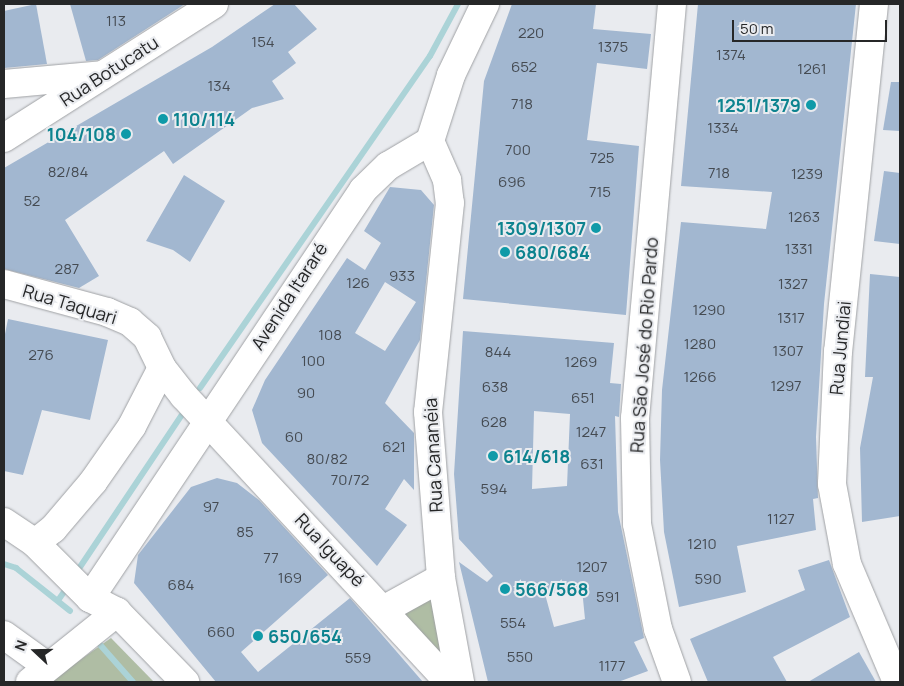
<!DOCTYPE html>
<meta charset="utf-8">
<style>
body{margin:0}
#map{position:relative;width:904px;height:686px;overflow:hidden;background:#e9ebef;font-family:Manrope,sans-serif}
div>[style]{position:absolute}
.green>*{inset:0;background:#afbda4}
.stream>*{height:6px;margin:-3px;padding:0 3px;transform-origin:3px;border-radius:3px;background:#abd3d7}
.building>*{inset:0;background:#a2b7d0}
.roads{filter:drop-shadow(0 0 1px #9fa1a4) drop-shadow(0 0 1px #9fa1a4)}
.minor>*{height:28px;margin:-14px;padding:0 14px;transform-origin:14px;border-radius:14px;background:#fff}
.dots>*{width:14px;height:14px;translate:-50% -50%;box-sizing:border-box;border:2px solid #e9ebef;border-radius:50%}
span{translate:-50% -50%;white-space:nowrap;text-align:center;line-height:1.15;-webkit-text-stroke:4px #e9ebef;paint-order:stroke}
.number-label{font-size:15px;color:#454b52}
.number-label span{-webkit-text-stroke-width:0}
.street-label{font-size:18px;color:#262728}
.culture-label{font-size:18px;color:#0d838f;font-weight:700}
.right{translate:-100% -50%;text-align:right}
.left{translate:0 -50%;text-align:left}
.frame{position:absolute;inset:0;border:5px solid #262728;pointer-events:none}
.north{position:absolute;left:10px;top:626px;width:50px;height:50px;-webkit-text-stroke:4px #e9ebef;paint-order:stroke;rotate:291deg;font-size:14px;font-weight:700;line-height:20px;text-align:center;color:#262728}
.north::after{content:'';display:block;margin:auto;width:18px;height:22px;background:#262728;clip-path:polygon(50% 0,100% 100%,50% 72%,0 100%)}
.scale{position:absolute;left:732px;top:20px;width:155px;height:22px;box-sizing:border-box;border:2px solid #262728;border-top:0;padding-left:6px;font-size:15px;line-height:18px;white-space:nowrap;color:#262728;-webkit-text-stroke:4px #e9ebef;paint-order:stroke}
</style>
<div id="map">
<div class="green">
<i style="clip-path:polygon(432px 598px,444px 658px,403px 613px)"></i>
<i style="clip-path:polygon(111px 638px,154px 682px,49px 682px)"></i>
</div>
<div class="stream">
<i style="left:200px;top:388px;width:404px;rotate:-55.3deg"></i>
<i style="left:430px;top:56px;width:59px;rotate:-61.7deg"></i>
<i style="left:4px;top:564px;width:13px;rotate:18deg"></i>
<i style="left:16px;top:568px;width:69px;rotate:38.5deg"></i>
<i style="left:76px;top:573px;width:189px;rotate:-56.2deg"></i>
<i style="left:59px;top:599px;width:16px;rotate:-55deg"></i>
<i style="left:95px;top:639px;width:57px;rotate:48.5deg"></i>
</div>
<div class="building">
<i style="clip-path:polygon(36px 4px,47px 64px,4px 68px,4px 11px)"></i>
<i style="clip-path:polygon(70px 4px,185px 4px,98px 60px,86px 61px)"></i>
<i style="clip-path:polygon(275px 4px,294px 4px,317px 29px,288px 52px,296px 63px,272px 81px,284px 99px,252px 108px,173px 164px,164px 151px,65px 220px,99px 276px,79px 288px,4px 269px,4px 168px,212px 47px)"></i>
<i style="clip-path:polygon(512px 4px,596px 4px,593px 29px,651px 34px,647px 69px,597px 63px,587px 140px,639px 146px,626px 315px,463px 299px,484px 81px)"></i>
<i style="clip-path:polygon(698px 4px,856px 4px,824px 304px,816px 437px,818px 498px,813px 499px,816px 530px,737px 546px,746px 592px,679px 607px,664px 532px,660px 460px,662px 390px,681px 222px,766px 229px,772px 192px,681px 186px)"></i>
<i style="clip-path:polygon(891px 82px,900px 82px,900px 131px,883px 130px)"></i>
<i style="clip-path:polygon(884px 171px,900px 173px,900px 244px,874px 241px)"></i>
<i style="clip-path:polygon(184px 175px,225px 201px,190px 262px,173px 250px,146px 241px)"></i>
<i style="clip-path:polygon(evenodd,390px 187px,421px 190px,434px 205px,420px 340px,385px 403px,414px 433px,414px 490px,404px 479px,385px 509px,407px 525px,377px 566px,262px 443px,252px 410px,265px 380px,347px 258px,365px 270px,381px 243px,364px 231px,390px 187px,385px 282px,416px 302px,385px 351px,355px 333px,385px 282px)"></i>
<i style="clip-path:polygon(870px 274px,900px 277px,900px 516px,862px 522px,860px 448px,873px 377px,865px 377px)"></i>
<i style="clip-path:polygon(8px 319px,108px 340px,90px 420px,42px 410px,23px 475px,4px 471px,4px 339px)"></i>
<i style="clip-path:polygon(evenodd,463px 331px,614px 343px,610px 383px,621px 384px,619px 417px,615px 416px,618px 512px,644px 638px,634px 642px,648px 671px,618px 682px,488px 682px,459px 562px,487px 582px,493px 576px,459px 539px,454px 474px,463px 331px,534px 411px,570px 414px,567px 486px,532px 489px,534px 411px,463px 331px,582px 589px,585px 619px,554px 627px,545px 594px,582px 589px)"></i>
<i style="clip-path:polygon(217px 478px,237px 483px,259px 500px,328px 575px,241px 652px,258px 672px,350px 598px,423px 682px,216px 682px,134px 583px,138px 555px,191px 487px)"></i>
<i style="clip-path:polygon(829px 560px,850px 617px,773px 657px,787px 682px,708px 682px,690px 639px,805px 590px,798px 570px)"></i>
<i style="clip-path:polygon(859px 652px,876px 682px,808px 682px)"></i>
</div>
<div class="roads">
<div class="minor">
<i style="left:672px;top:4px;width:416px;rotate:95.1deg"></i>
<i style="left:635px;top:418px;width:106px;rotate:88.9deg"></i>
<i style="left:637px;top:524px;width:107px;rotate:78.7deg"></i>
<i style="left:658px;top:629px;width:56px;rotate:70.3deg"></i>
<i style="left:874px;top:4px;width:349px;rotate:95.9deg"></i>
<i style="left:838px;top:351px;width:133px;rotate:92.6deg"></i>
<i style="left:832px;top:484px;width:81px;rotate:79.4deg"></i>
<i style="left:847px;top:564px;width:128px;rotate:67deg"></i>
<i style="left:4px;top:84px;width:98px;rotate:-5.2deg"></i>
<i style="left:4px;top:138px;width:249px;rotate:-32.5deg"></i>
<i style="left:430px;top:141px;width:43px;rotate:66.4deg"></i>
<i style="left:447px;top:180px;width:23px;rotate:83deg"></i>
<i style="left:450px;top:203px;width:210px;rotate:96deg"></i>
<i style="left:428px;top:412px;width:167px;rotate:85.5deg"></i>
<i style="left:441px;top:578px;width:106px;rotate:79.6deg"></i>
<i style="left:4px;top:284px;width:107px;rotate:15.2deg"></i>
<i style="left:107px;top:312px;width:25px;rotate:23deg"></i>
<i style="left:130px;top:322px;width:23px;rotate:41deg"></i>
<i style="left:147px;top:337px;width:34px;rotate:64deg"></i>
<i style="left:162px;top:368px;width:36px;rotate:52deg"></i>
<i style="left:184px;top:396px;width:390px;rotate:47.2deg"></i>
<i style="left:4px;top:522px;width:37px;rotate:34deg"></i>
<i style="left:35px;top:543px;width:78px;rotate:45deg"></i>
<i style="left:90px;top:598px;width:30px;rotate:27deg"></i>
<i style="left:117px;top:612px;width:98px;rotate:45.8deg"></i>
<i style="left:35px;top:543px;width:23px;rotate:-38deg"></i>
<i style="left:53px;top:529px;width:62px;rotate:-49.6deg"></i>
<i style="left:93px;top:482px;width:68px;rotate:-55.1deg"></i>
<i style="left:132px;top:426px;width:65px;rotate:-62.7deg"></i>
<i style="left:90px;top:598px;width:491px;rotate:-56.2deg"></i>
<i style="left:363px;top:190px;width:35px;rotate:-44deg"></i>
<i style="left:388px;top:166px;width:49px;rotate:-30.8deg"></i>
<i style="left:430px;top:141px;width:69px;rotate:-72.3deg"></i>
<i style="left:451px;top:75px;width:79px;rotate:-64.4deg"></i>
<i style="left:385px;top:609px;width:64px;rotate:-29deg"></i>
<i style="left:4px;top:635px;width:53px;rotate:35.8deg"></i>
<i style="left:30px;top:682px;width:112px;rotate:-38.8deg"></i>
</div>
</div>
<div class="dots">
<i style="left:811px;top:105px;background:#0f9aa8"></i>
<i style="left:163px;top:119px;background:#0f9aa8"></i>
<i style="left:126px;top:134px;background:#0f9aa8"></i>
<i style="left:596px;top:228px;background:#0f9aa8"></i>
<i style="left:505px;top:252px;background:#0f9aa8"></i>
<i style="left:493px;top:456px;background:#0f9aa8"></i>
<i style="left:505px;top:589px;background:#0f9aa8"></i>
<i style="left:258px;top:636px;background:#0f9aa8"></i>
</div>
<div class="number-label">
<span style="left:116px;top:21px">113</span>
<span style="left:531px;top:33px">220</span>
<span style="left:263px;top:42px">154</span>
<span style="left:613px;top:47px">1375</span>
<span style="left:731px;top:55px">1374</span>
<span style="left:524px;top:67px">652</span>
<span style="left:812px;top:69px">1261</span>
<span style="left:219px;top:86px">134</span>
<span style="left:522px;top:104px">718</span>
<span style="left:723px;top:128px">1334</span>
<span style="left:518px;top:150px">700</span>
<span style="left:602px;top:158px">725</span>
<span style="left:68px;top:172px">82/84</span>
<span style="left:719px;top:173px">718</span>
<span style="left:807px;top:174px">1239</span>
<span style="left:512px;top:182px">696</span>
<span style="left:600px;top:192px">715</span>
<span style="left:32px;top:201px">52</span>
<span style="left:804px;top:217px">1263</span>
<span style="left:799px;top:249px">1331</span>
<span style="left:67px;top:269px">287</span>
<span style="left:402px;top:276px">933</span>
<span style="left:358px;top:283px">126</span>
<span style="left:793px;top:284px">1327</span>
<span style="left:709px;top:310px">1290</span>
<span style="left:791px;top:318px">1317</span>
<span style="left:330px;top:335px">108</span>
<span style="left:700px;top:344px">1280</span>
<span style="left:788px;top:351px">1307</span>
<span style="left:498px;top:352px">844</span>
<span style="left:41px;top:355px">276</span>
<span style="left:313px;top:361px">100</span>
<span style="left:581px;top:362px">1269</span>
<span style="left:700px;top:377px">1266</span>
<span style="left:786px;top:386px">1297</span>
<span style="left:495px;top:387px">638</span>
<span style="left:306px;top:393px">90</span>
<span style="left:583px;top:398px">651</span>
<span style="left:494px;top:422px">628</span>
<span style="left:591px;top:432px">1247</span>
<span style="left:294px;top:437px">60</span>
<span style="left:394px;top:447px">621</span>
<span style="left:327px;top:459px">80/82</span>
<span style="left:592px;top:464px">631</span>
<span style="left:350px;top:480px">70/72</span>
<span style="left:494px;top:489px">594</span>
<span style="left:211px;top:507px">97</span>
<span style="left:781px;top:519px">1127</span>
<span style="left:245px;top:532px">85</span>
<span style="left:702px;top:544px">1210</span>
<span style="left:271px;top:558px">77</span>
<span style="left:592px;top:567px">1207</span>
<span style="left:290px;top:578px">169</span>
<span style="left:708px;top:579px">590</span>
<span style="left:181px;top:585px">684</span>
<span style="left:608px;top:597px">591</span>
<span style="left:513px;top:623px">554</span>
<span style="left:221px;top:632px">660</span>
<span style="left:520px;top:657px">550</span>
<span style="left:358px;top:658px">559</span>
<span style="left:612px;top:666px">1177</span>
</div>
<div class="street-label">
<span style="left:109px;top:71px;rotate:-33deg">Rua Botucatu</span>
<span style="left:289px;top:296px;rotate:-57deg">Avenida Itararé</span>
<span style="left:70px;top:304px;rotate:17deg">Rua Taquari</span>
<span style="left:644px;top:345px;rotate:-86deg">Rua São José do Rio Pardo</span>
<span style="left:840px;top:348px;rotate:-85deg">Rua Jundiai</span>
<span style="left:433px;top:455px;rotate:-93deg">Rua Cananéia</span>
<span style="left:330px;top:550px;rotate:47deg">Rua Iguapé</span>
</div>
<div class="culture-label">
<span class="right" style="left:801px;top:105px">1251/1379</span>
<span class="left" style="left:173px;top:119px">110/114</span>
<span class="right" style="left:116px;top:134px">104/108</span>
<span class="right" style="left:586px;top:228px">1309/1307</span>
<span class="left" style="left:515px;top:252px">680/684</span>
<span class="left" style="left:503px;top:456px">614/618</span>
<span class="left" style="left:515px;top:589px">566/568</span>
<span class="left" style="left:268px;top:636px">650/654</span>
</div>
<div class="frame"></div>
<div class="north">N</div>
<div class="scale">50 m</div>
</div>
